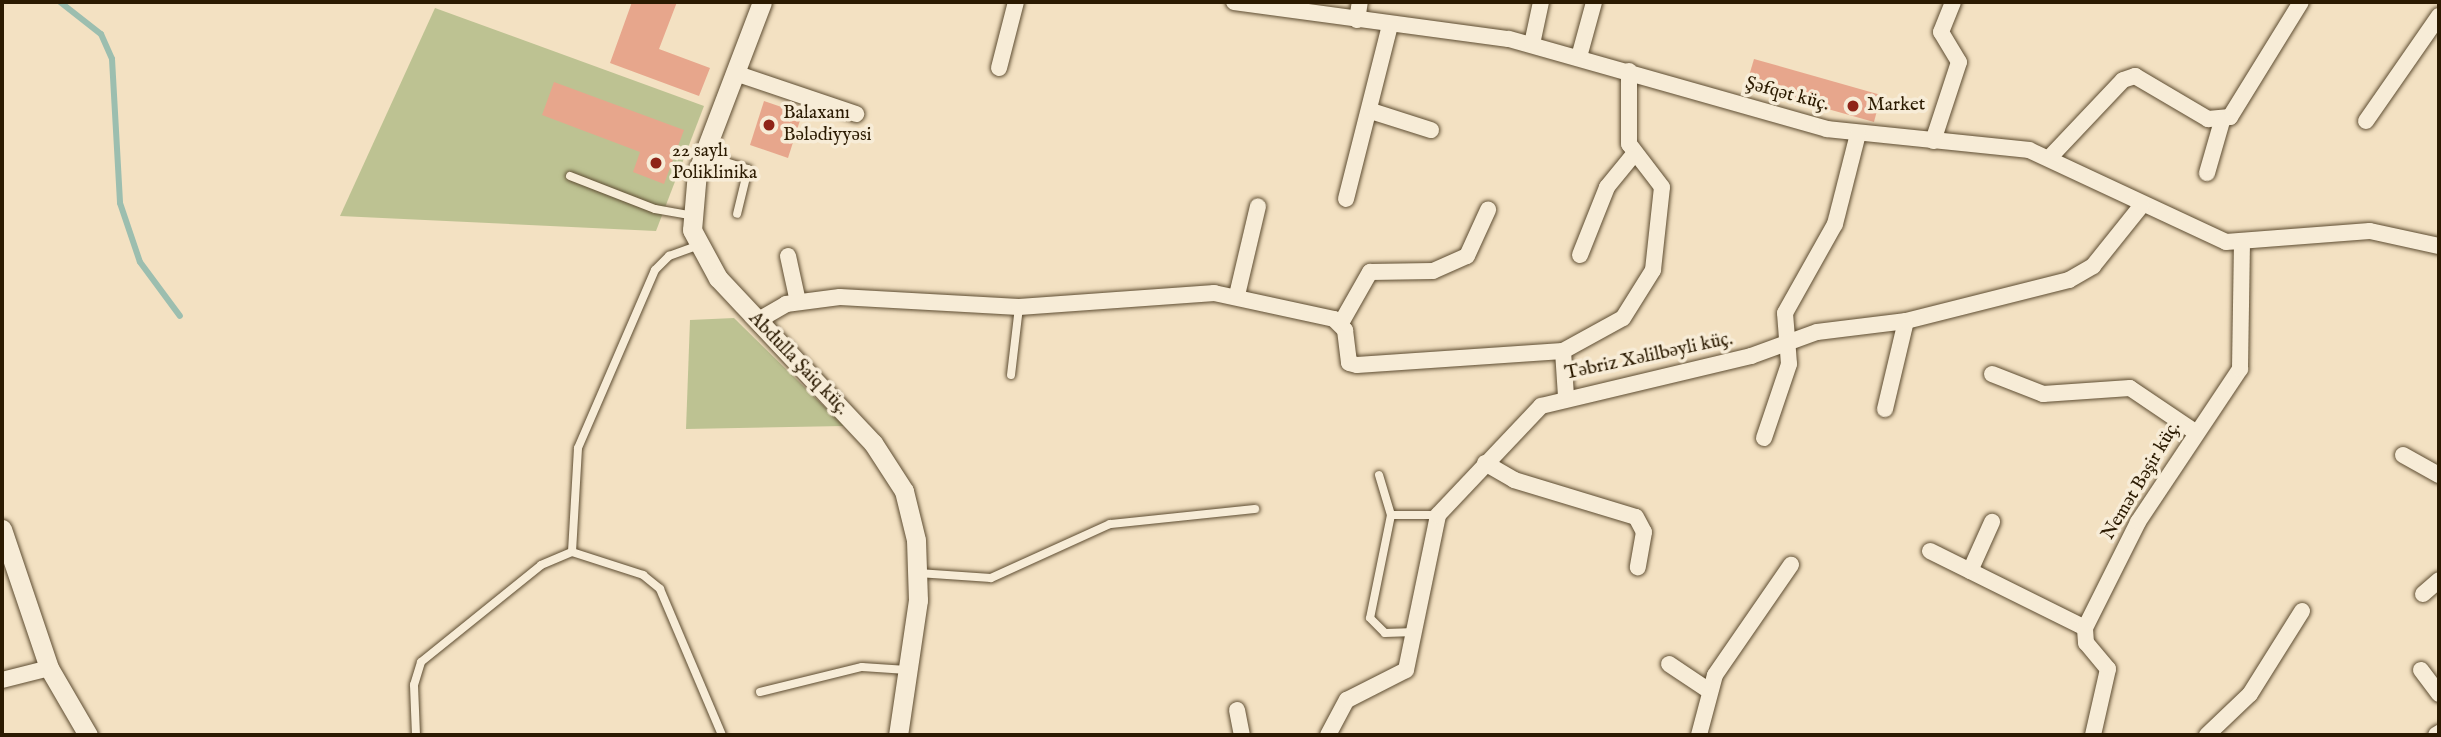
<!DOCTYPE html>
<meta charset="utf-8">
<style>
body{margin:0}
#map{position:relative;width:2441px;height:737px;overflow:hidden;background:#f3e1c2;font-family:"IM FELL English",serif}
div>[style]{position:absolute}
.green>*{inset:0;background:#bdc292}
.stream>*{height:6px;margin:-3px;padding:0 3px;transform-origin:3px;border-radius:3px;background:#9cbeaf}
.building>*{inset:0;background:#e7a68c}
.roads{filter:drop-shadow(0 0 2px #5d4c31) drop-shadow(0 0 2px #5d4c31)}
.service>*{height:8px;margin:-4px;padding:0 4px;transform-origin:4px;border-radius:4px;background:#f7ecd7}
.minor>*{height:16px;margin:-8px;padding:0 8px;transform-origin:8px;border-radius:8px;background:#f7ecd7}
.tertiary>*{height:19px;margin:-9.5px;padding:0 9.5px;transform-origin:9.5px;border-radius:9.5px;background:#f7ecd7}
.dots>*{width:19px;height:19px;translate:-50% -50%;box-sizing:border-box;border:4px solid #f7ecd7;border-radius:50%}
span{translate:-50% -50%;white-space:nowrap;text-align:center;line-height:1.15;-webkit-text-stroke:7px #f7ecd7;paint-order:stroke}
.street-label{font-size:19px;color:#2b1a01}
.poi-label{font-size:19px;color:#2b1a01}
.left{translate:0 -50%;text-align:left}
.frame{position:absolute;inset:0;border:4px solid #2b1a01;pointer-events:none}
</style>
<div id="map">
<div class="green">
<i style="clip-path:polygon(435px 8px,704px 106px,656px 231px,340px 216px)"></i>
<i style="clip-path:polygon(734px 318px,844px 426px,686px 429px,690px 320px)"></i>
</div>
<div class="stream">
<i style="left:60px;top:2px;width:52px;rotate:38deg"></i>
<i style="left:101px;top:34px;width:27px;rotate:66deg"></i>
<i style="left:112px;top:59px;width:144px;rotate:86.8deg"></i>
<i style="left:120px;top:203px;width:62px;rotate:71.3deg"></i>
<i style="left:140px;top:262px;width:67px;rotate:53.5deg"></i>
</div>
<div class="building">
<i style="clip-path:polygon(632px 2px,677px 2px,659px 49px,710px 68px,699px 96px,610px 63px)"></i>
<i style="clip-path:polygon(1754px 59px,1881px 95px,1874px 122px,1746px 86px)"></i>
<i style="clip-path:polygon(554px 82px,684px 130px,664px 184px,633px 172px,640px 152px,542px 115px)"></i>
<i style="clip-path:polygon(764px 101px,802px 114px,788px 158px,750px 145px)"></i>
</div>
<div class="roads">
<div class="service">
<i style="left:704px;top:155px;width:46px;rotate:17.7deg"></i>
<i style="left:748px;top:169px;width:46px;rotate:103.7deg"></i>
<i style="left:570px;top:176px;width:91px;rotate:21.2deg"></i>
<i style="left:655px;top:209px;width:35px;rotate:10deg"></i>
<i style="left:1011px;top:375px;width:68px;rotate:-83.3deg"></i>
<i style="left:1379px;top:475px;width:42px;rotate:73.3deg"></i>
<i style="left:1391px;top:515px;width:105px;rotate:101.5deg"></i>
<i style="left:1370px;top:618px;width:21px;rotate:45deg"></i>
<i style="left:1385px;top:633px;width:30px;rotate:-2deg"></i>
<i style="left:1391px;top:515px;width:47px"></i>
<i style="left:572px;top:552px;width:104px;rotate:-86.7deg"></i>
<i style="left:578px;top:448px;width:194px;rotate:-66.6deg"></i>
<i style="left:655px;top:270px;width:20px;rotate:-45deg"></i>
<i style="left:669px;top:256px;width:30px;rotate:-20deg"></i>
<i style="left:918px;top:573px;width:73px;rotate:3.9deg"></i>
<i style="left:991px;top:578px;width:131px;rotate:-24.4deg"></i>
<i style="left:1110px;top:524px;width:146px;rotate:-5.9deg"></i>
<i style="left:760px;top:692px;width:105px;rotate:-13.8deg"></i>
<i style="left:862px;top:667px;width:45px;rotate:3.8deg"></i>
<i style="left:416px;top:735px;width:50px;rotate:-92.3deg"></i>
<i style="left:414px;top:685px;width:24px;rotate:-73deg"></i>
<i style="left:421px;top:662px;width:154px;rotate:-38.9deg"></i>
<i style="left:541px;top:565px;width:34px;rotate:-23deg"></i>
<i style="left:572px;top:552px;width:75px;rotate:17.9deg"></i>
<i style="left:643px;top:575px;width:22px;rotate:39deg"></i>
<i style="left:660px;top:589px;width:159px;rotate:67deg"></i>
</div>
<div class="minor">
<i style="left:1234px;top:2px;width:277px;rotate:7.7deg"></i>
<i style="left:1509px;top:39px;width:330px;rotate:15.8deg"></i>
<i style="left:1827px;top:129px;width:203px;rotate:5.9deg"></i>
<i style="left:2029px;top:150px;width:217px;rotate:25deg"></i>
<i style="left:2226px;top:242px;width:144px;rotate:-4.4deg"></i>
<i style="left:2370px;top:231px;width:71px;rotate:12.3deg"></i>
<i style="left:1357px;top:20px;width:18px;rotate:-81deg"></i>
<i style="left:1532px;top:44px;width:43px;rotate:-77.9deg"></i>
<i style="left:1579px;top:57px;width:57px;rotate:-74.7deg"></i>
<i style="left:999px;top:68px;width:68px;rotate:-75.6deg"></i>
<i style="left:735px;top:73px;width:128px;rotate:18.7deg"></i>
<i style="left:1371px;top:111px;width:63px;rotate:17.6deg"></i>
<i style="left:2366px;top:121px;width:128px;rotate:-55.2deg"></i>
<i style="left:1933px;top:141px;width:83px;rotate:-71.8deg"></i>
<i style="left:1959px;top:62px;width:35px;rotate:-121deg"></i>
<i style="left:1941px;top:32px;width:32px;rotate:-68deg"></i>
<i style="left:2052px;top:155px;width:103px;rotate:-46.6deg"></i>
<i style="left:2123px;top:80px;width:13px;rotate:-18deg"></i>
<i style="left:2135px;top:76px;width:85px;rotate:30.5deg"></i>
<i style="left:2208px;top:119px;width:22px;rotate:-5deg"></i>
<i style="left:2230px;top:117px;width:135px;rotate:-58.3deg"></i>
<i style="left:2207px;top:173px;width:54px;rotate:-73.9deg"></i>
<i style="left:1346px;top:199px;width:179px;rotate:-75.8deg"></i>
<i style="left:1580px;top:255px;width:73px;rotate:-68.3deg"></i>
<i style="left:1607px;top:187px;width:43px;rotate:-50.7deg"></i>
<i style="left:788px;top:256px;width:47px;rotate:77.7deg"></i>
<i style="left:1237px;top:295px;width:91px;rotate:-76.7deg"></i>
<i style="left:757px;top:321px;width:34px;rotate:-30deg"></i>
<i style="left:786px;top:304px;width:54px;rotate:-7.4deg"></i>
<i style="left:840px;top:297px;width:179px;rotate:3.2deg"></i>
<i style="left:1019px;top:307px;width:196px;rotate:-4.1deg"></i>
<i style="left:1214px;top:293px;width:123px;rotate:12.2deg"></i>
<i style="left:1334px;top:319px;width:16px;rotate:45deg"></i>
<i style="left:1345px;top:330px;width:33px;rotate:83deg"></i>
<i style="left:1349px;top:363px;width:8px;rotate:14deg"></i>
<i style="left:1357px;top:365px;width:206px;rotate:-3.9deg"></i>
<i style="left:1563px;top:351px;width:68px;rotate:-28.8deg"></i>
<i style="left:1623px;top:318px;width:57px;rotate:-58deg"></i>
<i style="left:1653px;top:270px;width:83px;rotate:-83.8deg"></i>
<i style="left:1662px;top:187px;width:54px;rotate:-127.5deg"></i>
<i style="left:1629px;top:144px;width:73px;rotate:-90deg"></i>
<i style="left:1341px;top:323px;width:59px;rotate:-60.4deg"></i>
<i style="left:1370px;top:272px;width:63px;rotate:-0.9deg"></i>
<i style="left:1433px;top:271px;width:37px;rotate:-24deg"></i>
<i style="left:1467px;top:256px;width:51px;rotate:-65.5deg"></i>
<i style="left:1563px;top:351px;width:45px;rotate:86.2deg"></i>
<i style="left:1992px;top:374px;width:55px;rotate:21.4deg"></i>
<i style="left:2043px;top:394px;width:87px;rotate:-3.9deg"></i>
<i style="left:2130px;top:388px;width:78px;rotate:34.1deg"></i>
<i style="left:1885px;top:409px;width:90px;rotate:-76.6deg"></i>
<i style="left:1764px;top:438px;width:78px;rotate:-71.3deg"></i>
<i style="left:1789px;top:364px;width:51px;rotate:-94.5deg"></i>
<i style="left:1785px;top:313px;width:102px;rotate:-60.7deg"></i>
<i style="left:1835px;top:224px;width:93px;rotate:-75.7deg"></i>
<i style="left:2403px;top:455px;width:41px;rotate:29.1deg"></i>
<i style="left:1485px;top:463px;width:34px;rotate:30deg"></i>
<i style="left:1514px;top:480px;width:127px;rotate:16.9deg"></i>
<i style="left:1636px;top:517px;width:17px;rotate:62deg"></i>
<i style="left:1644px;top:532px;width:36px;rotate:100deg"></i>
<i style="left:1930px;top:551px;width:173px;rotate:26.4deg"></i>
<i style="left:1970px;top:571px;width:54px;rotate:-65.8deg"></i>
<i style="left:2423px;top:594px;width:21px;rotate:-41deg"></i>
<i style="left:1669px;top:664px;width:47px;rotate:33.7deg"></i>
<i style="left:2421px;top:670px;width:30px;rotate:53deg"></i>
<i style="left:2px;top:680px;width:49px;rotate:-14.3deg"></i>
<i style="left:1237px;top:710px;width:25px;rotate:79deg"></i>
<i style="left:1328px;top:735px;width:40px;rotate:-62deg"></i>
<i style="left:1347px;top:700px;width:66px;rotate:-27deg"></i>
<i style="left:1406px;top:670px;width:158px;rotate:-78.3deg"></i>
<i style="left:1438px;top:515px;width:150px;rotate:-46.6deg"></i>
<i style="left:1541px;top:406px;width:216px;rotate:-13.4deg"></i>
<i style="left:1751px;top:356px;width:70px;rotate:-20deg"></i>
<i style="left:1817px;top:332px;width:90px;rotate:-7deg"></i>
<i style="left:1906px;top:321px;width:168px;rotate:-14.1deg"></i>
<i style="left:2069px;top:280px;width:28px;rotate:-30deg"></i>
<i style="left:2093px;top:266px;width:77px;rotate:-51.3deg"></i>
<i style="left:1699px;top:735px;width:62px;rotate:-75.1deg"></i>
<i style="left:1715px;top:675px;width:134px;rotate:-55.4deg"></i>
<i style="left:2093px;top:735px;width:68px;rotate:-77.2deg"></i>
<i style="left:2108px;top:669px;width:34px;rotate:-130deg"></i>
<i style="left:2086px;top:643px;width:15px;rotate:-94deg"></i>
<i style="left:2085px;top:628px;width:119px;rotate:-63.4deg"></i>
<i style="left:2138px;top:522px;width:184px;rotate:-56.3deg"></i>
<i style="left:2240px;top:369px;width:126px;rotate:-89.1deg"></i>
<i style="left:2207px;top:735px;width:59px;rotate:-43.6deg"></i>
<i style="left:2250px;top:694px;width:98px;rotate:-57.9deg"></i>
<i style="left:2436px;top:735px;width:4px;rotate:-34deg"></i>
</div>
<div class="tertiary">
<i style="left:762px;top:2px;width:182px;rotate:110.9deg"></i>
<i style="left:697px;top:172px;width:58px;rotate:94.9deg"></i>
<i style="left:692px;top:230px;width:55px;rotate:61.6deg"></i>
<i style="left:718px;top:278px;width:226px;rotate:46.8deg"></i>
<i style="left:873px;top:443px;width:57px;rotate:57.1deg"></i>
<i style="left:904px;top:491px;width:50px;rotate:76.2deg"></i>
<i style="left:916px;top:540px;width:60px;rotate:88.1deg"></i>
<i style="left:918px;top:600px;width:136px;rotate:98.4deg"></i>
<i style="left:2px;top:529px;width:147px;rotate:71.3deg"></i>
<i style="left:49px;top:668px;width:78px;rotate:59.8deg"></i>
</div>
</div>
<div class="dots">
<i style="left:1853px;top:106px;background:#8f2418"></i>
<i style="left:769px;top:125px;background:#8f2418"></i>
<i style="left:656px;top:163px;background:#8f2418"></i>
</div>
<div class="street-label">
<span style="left:1787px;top:95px;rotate:15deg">Şəfqət küç.</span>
<span style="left:1649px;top:357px;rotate:-12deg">Təbriz Xəlilbəyli küç.</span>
<span style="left:798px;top:364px;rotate:46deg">Abdulla Şaiq küç.</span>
<span style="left:2142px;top:481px;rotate:-59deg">Nemət Bəşir küç.</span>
</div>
<div class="poi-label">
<span class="left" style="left:1867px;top:106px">Market</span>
<span class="left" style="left:783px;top:125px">Balaxanı<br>Bələdiyyəsi</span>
<span class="left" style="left:672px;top:163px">22 saylı<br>Poliklinika</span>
</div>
<div class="frame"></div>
</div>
